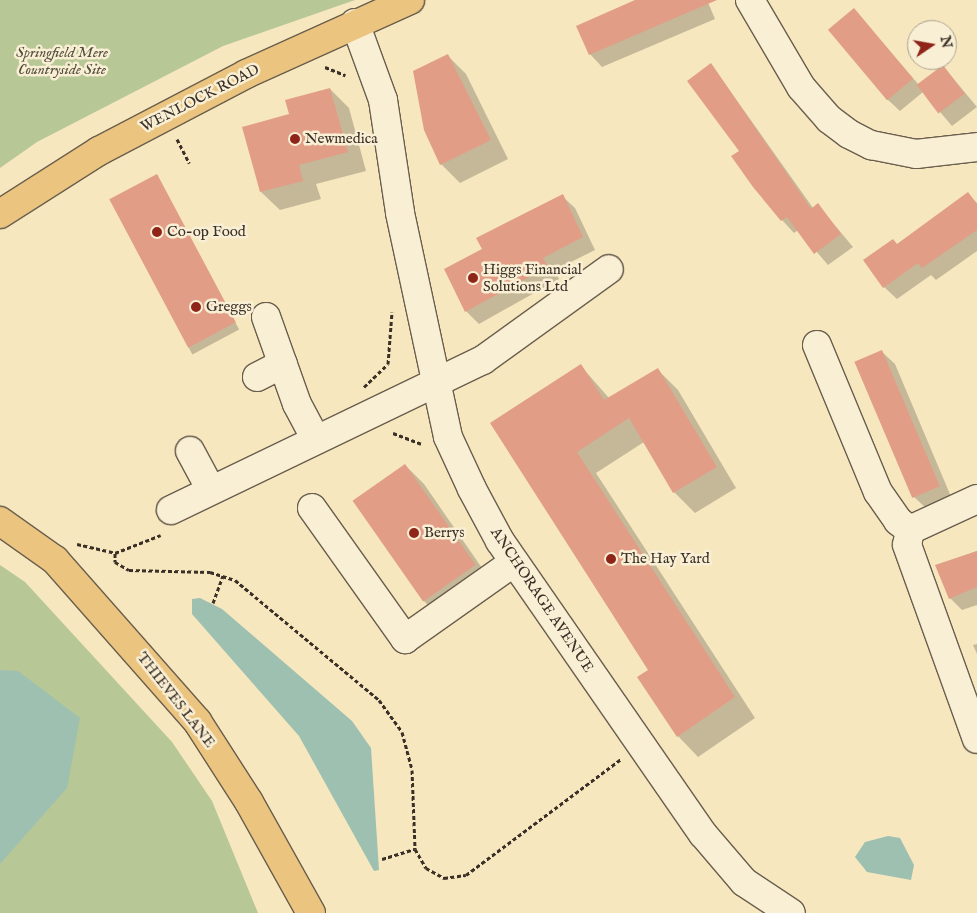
<!DOCTYPE html>
<html>
<head>
<meta charset="utf-8">
<style>
	body { margin:0 }
	#map { position:relative; width:977px; height:913px; overflow:hidden; background:#f6e7be; font-family:"IM FELL English",serif }
	div>[style] { position:absolute }
	.green>* { inset:0; background:#b7c795 }
	.water>* { inset:0; background:#9dc0b1 }
	.shadow>* { inset:0; background:#0003; transform-origin:0 0 }
	.building>* { inset:0; background:#e29d86; transform-origin:0 0 }
	.path>* { height:3px; margin-top:-1.5px; transform-origin:0; background:repeating-linear-gradient(90deg,#3b3027 0 4px,transparent 0 6.5px) }
	.roads { filter:drop-shadow(1px 0 #6a5e4d) drop-shadow(-1px 0 #6a5e4d) drop-shadow(0 1px #6a5e4d) drop-shadow(0 -1px #6a5e4d) }
	.minor>* { height:28px; margin:-14px; padding:0 14px; transform-origin:14px; border-radius:14px; background:#f9efd5 }
	.major>* { height:28px; margin:-14px; padding:0 14px; transform-origin:14px; border-radius:14px; background:#ebc47f }
	.dots>* { width:14px; height:14px; translate:-50% -50%; box-sizing:border-box; border:2px solid #f9efd5; border-radius:50% }
	span { translate:-50% -50%; white-space:nowrap; text-align:center; line-height:1.15; -webkit-text-stroke:5px #f9efd5; paint-order:stroke }
	.park-label { font-size:15px; color:#544e3d; font-style:italic }
	.street-label { font-size:15px; color:#3b3027 }
	.poi-label { font-size:15px; color:#3b3027 }
	.left { translate:0 -50%; text-align:left }
	.north { position:absolute; left:907px; top:20px; width:50px; height:50px; box-sizing:border-box; background:#f9efd5; border:1px solid #ada38f; border-radius:50%; rotate:78deg; font-size:14px; font-weight:700; line-height:20px; text-align:center; color:#3b3027 }
	.north::after { content:''; display:block; margin:auto; width:18px; height:22px; background:#8f2418; clip-path:polygon(50% 0,100% 100%,50% 72%,0 100%) }
</style>
</head>
<body>
<div id="map">
	<div class="green">
		<i style="clip-path:polygon(0 0,355px 0,223px 46px,37px 142px,0 168px)"></i>
		<i style="clip-path:polygon(0 565px,25px 582px,172px 742px,212px 801px,258px 913px,0 913px)"></i>
	</div>
	<div class="water">
		<i style="clip-path:polygon(200px 598px,222px 609px,352px 721px,371px 748px,379px 870px,374px 871px,299px 736px,192px 614px,192px 599px)"></i>
		<i style="clip-path:polygon(0 670px,18px 671px,80px 718px,67px 788px,0 864px)"></i>
		<i style="clip-path:polygon(888px 836px,900px 838px,914px 865px,911px 880px,867px 872px,855px 857px,865px 842px)"></i>
	</div>
	<div class="shadow">
		<i style="clip-path:polygon(638px 0,707px 0,715px 19px,602px 67px,590px 54px)"></i>
		<i style="clip-path:polygon(854px 10px,919px 85px,943px 66px,977px 107px,952px 126px,923px 92px,900px 111px,887px 99px)"></i>
		<i style="clip-path:polygon(447px 55px,466px 74px,508px 159px,460px 183px,441px 164px)"></i>
		<i style="clip-path:polygon(711px 64px,813px 208px,818px 205px,853px 247px,828px 265px,798px 230px,794px 233px,782px 220px,741px 151px)"></i>
		<i style="clip-path:polygon(330px 89px,349px 108px,366px 171px,316px 184px,321px 199px,280px 210px,261px 192px,290px 115px)"></i>
		<i style="left:157px;top:175px;width:175px;height:53px;rotate:62deg"></i>
		<i style="clip-path:polygon(968px 194px,977px 203px,977px 251px,936px 280px,931px 275px,897px 299px,884px 287px,898px 245px)"></i>
		<i style="clip-path:polygon(562px 196px,575px 208px,595px 250px,555px 270px,559px 279px,479px 324px,466px 311px,483px 250px)"></i>
		<i style="clip-path:polygon(882px 352px,895px 364px,952px 499px,927px 509px,914px 497px,855px 362px)"></i>
		<i style="clip-path:polygon(580px 365px,609px 398px,658px 370px,678px 390px,736px 488px,695px 513px,674px 492px,644px 442px,596px 473px,755px 718px,698px 757px,678px 736px,650px 670px,491px 423px)"></i>
		<i style="clip-path:polygon(405px 465px,424px 484px,493px 584px,442px 619px,424px 601px,354px 501px)"></i>
		<i style="clip-path:polygon(977px 551px,977px 605px,962px 610px,950px 598px,937px 565px)"></i>
		<i style="clip-path:polygon(977px 644px,977px 654px,973px 645px)"></i>
	</div>
	<div class="building">
		<i style="clip-path:polygon(635px 0,717px 0,589px 55px,576px 26px)"></i>
		<i style="left:854px;top:8px;width:92px;height:34px;rotate:50deg"></i>
		<i style="clip-path:polygon(448px 54px,491px 140px,440px 165px,424px 130px,413px 71px)"></i>
		<i style="clip-path:polygon(711px 63px,811px 209px,818px 203px,841px 234px,814px 254px,787px 217px,781px 221px,753px 187px,731px 156px,739px 151px,687px 81px)"></i>
		<i style="left:943px;top:65px;width:36px;height:33px;rotate:53deg"></i>
		<i style="clip-path:polygon(330px 88px,348px 152px,299px 165px,303px 181px,260px 192px,242px 127px,289px 114px,285px 100px)"></i>
		<i style="left:157px;top:174px;width:168px;height:54px;rotate:62deg"></i>
		<i style="clip-path:polygon(968px 192px,977px 204px,977px 230px,922px 268px,918px 263px,883px 288px,863px 260px,893px 239px,897px 244px)"></i>
		<i style="clip-path:polygon(563px 194px,583px 237px,543px 258px,548px 267px,465px 312px,444px 269px,482px 249px,476px 238px)"></i>
		<i style="left:882px;top:350px;width:148px;height:30px;rotate:67deg"></i>
		<i style="clip-path:polygon(581px 364px,604px 400px,658px 368px,717px 467px,673px 493px,629px 418px,577px 452px,735px 697px,677px 737px,637px 677px,648px 670px,490px 423px)"></i>
		<i style="left:405px;top:464px;width:123px;height:64px;rotate:55deg"></i>
		<i style="clip-path:polygon(977px 551px,977px 587px,949px 599px,935px 565px)"></i>
	</div>
	<div class="path">
		<i style="left:325px;top:67px;width:22px;rotate:22deg"></i>
		<i style="left:177px;top:139px;width:27px;rotate:63deg"></i>
		<i style="left:364px;top:387px;width:33px;rotate:-44deg"></i>
		<i style="left:388px;top:364px;width:52px;rotate:-85.6deg"></i>
		<i style="left:393px;top:433px;width:30px;rotate:21deg"></i>
		<i style="left:77px;top:544px;width:39px;rotate:13deg"></i>
		<i style="left:115px;top:553px;width:49px;rotate:-21.4deg"></i>
		<i style="left:115px;top:553px;width:9px;rotate:90deg"></i>
		<i style="left:115px;top:562px;width:16px;rotate:30deg"></i>
		<i style="left:129px;top:570px;width:81px;rotate:1.4deg"></i>
		<i style="left:210px;top:572px;width:26px;rotate:18deg"></i>
		<i style="left:235px;top:580px;width:187px;rotate:39.8deg"></i>
		<i style="left:379px;top:700px;width:39px;rotate:54deg"></i>
		<i style="left:402px;top:732px;width:39px;rotate:75deg"></i>
		<i style="left:412px;top:770px;width:79px;rotate:87.8deg"></i>
		<i style="left:415px;top:849px;width:22px;rotate:60deg"></i>
		<i style="left:426px;top:868px;width:21px;rotate:29deg"></i>
		<i style="left:444px;top:878px;width:22px;rotate:-8deg"></i>
		<i style="left:466px;top:875px;width:194px;rotate:-36.8deg"></i>
		<i style="left:213px;top:603px;width:29px;rotate:-70deg"></i>
		<i style="left:382px;top:859px;width:34px;rotate:-17deg"></i>
	</div>
	<div class="roads">
		<div class="minor">
			<i style="left:750px;top:0;width:101px;rotate:59.6deg"></i>
			<i style="left:801px;top:87px;width:43px;rotate:48.8deg"></i>
			<i style="left:829px;top:119px;width:25px;rotate:37deg"></i>
			<i style="left:849px;top:134px;width:25px;rotate:27deg"></i>
			<i style="left:871px;top:145px;width:46px;rotate:11.3deg"></i>
			<i style="left:916px;top:154px;width:61px;rotate:-6.5deg"></i>
			<i style="left:355px;top:23px;width:82px;rotate:70deg"></i>
			<i style="left:383px;top:100px;width:114px;rotate:81.4deg"></i>
			<i style="left:400px;top:213px;width:229px;rotate:77.9deg"></i>
			<i style="left:448px;top:437px;width:57px;rotate:65.2deg"></i>
			<i style="left:472px;top:489px;width:59px;rotate:61.7deg"></i>
			<i style="left:500px;top:541px;width:356px;rotate:55.3deg"></i>
			<i style="left:703px;top:834px;width:63px;rotate:49.5deg"></i>
			<i style="left:744px;top:882px;width:56px;rotate:33.4deg"></i>
			<i style="left:266px;top:317px;width:92px;rotate:70.4deg"></i>
			<i style="left:297px;top:404px;width:38px;rotate:62deg"></i>
			<i style="left:817px;top:345px;width:159px;rotate:67.5deg"></i>
			<i style="left:878px;top:492px;width:35px;rotate:55deg"></i>
			<i style="left:898px;top:521px;width:15px;rotate:37deg"></i>
			<i style="left:257px;top:377px;width:29px;rotate:-27deg"></i>
			<i style="left:190px;top:451px;width:44px;rotate:61.7deg"></i>
			<i style="left:977px;top:499px;width:74px;rotate:155.2deg"></i>
			<i style="left:910px;top:530px;width:15px;rotate:101deg"></i>
			<i style="left:907px;top:545px;width:206px;rotate:70.2deg"></i>
			<i style="left:312px;top:508px;width:161px;rotate:54.6deg"></i>
			<i style="left:405px;top:639px;width:133px;rotate:-35.2deg"></i>
			<i style="left:171px;top:510px;width:346px;rotate:-25.7deg"></i>
			<i style="left:483px;top:360px;width:155px;rotate:-35.8deg"></i>
		</div>
		<div class="major">
			<i style="left:0;top:214px;width:117px;rotate:-32.5deg"></i>
			<i style="left:99px;top:151px;width:166px;rotate:-27.6deg"></i>
			<i style="left:246px;top:74px;width:180px;rotate:-24.3deg"></i>
			<i style="left:0;top:521px;width:67px;rotate:35.3deg"></i>
			<i style="left:55px;top:560px;width:215px;rotate:48.6deg"></i>
			<i style="left:197px;top:721px;width:96px;rotate:57.3deg"></i>
			<i style="left:249px;top:802px;width:127px;rotate:60.8deg"></i>
		</div>
	</div>
	<div class="dots">
		<i style="left:295px;top:139px;background:#8f2418"></i>
		<i style="left:157px;top:232px;background:#8f2418"></i>
		<i style="left:473px;top:278px;background:#8f2418"></i>
		<i style="left:196px;top:307px;background:#8f2418"></i>
		<i style="left:414px;top:533px;background:#8f2418"></i>
		<i style="left:611px;top:559px;background:#8f2418"></i>
	</div>
	<div class="park-label">
		<span style="left:62px;top:61px">Springfield Mere<br>Countryside Site</span>
	</div>
	<div class="street-label">
		<span style="left:200px;top:98px;rotate:-27deg">WENLOCK ROAD</span>
		<span style="left:542px;top:600px;rotate:56deg">ANCHORAGE AVENUE</span>
		<span style="left:176px;top:700px;rotate:52deg">THIEVES LANE</span>
	</div>
	<div class="poi-label">
		<span class="left" style="left:305px;top:139px">Newmedica</span>
		<span class="left" style="left:167px;top:232px">Co-op Food</span>
		<span class="left" style="left:483px;top:278px">Higgs Financial<br>Solutions Ltd</span>
		<span class="left" style="left:206px;top:307px">Greggs</span>
		<span class="left" style="left:424px;top:533px">Berrys</span>
		<span class="left" style="left:621px;top:559px">The Hay Yard</span>
	</div>
	<div class="north">N</div>
</div>
</body>
</html>
